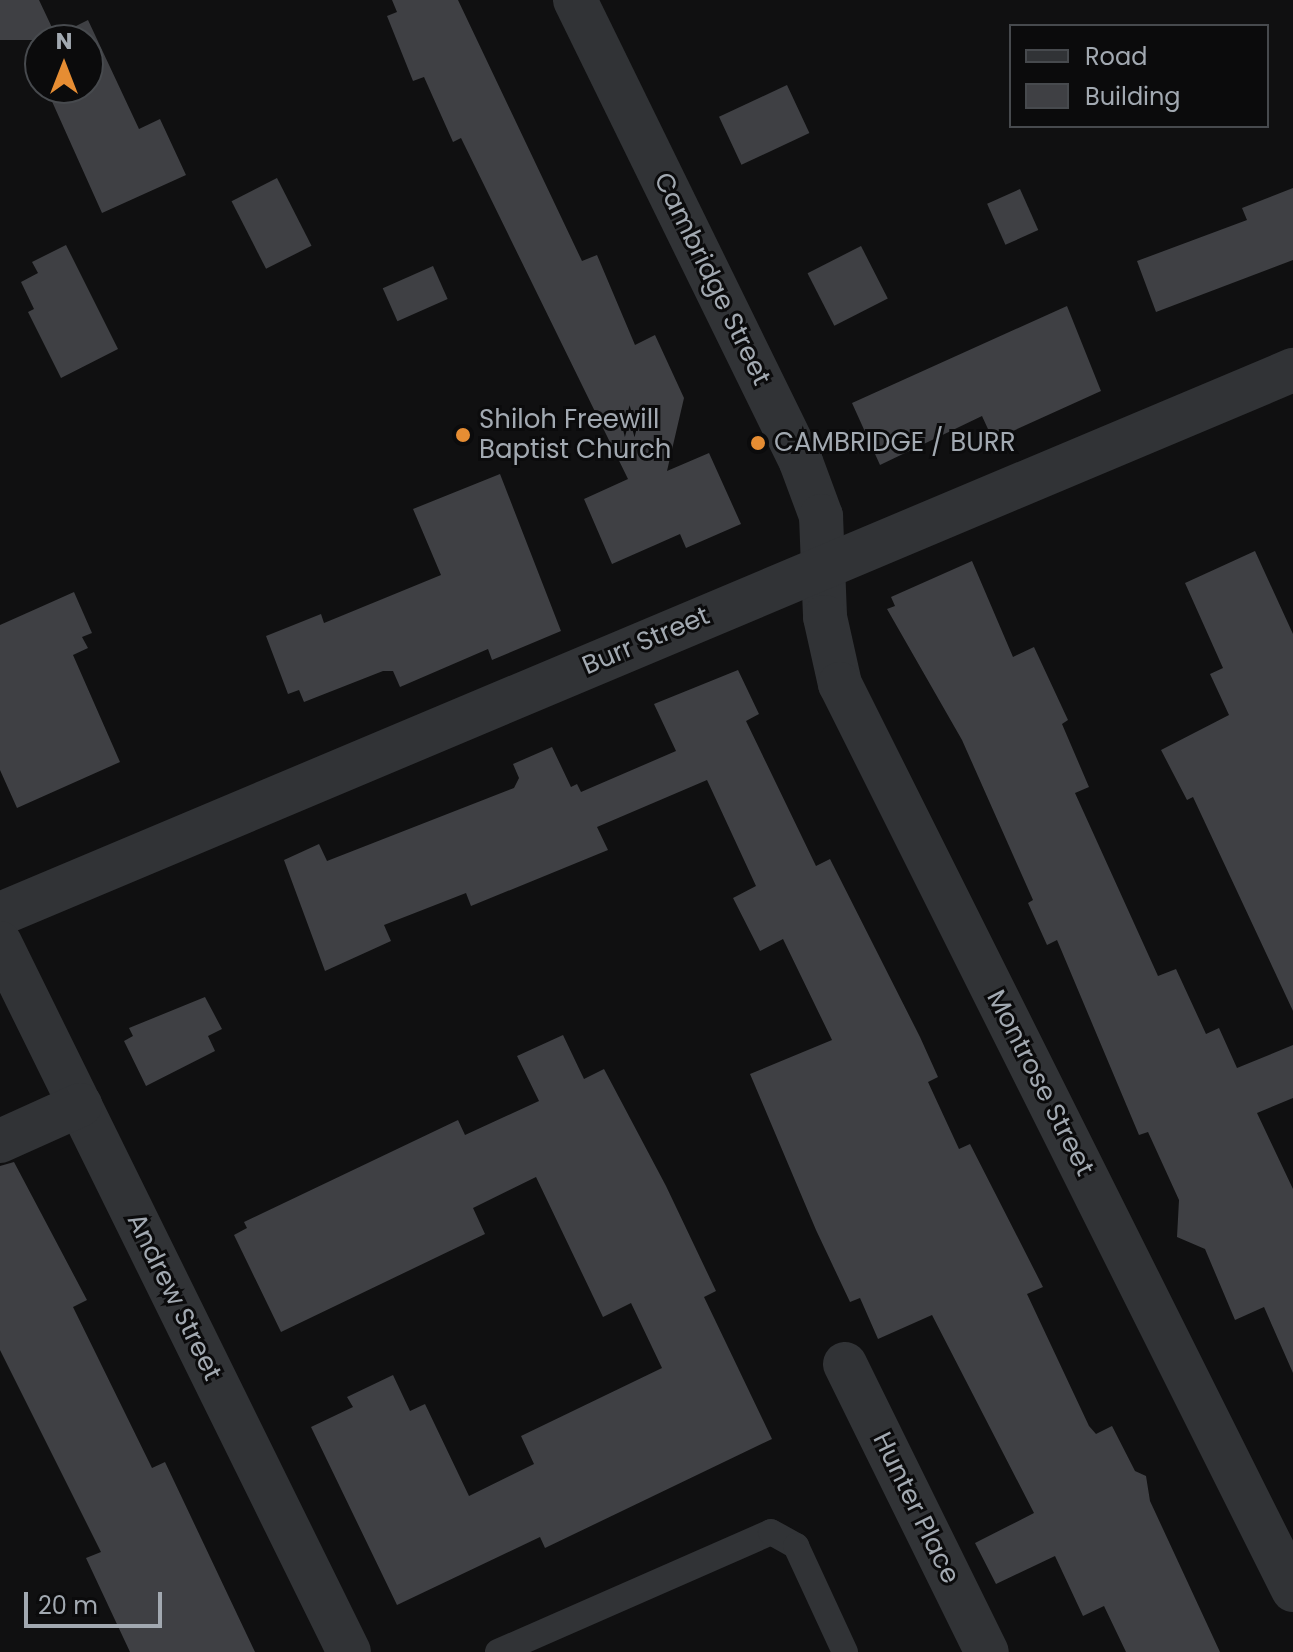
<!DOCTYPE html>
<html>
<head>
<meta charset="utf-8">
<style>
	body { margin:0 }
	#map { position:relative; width:1293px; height:1652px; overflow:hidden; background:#101011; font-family:Poppins,sans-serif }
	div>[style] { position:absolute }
	.building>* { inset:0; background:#3f4044; transform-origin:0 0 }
	.service>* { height:26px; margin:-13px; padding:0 13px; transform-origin:13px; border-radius:13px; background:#313336 }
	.minor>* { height:44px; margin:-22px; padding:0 22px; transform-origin:22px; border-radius:22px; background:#313336 }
	.dots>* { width:22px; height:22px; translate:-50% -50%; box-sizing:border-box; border:4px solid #0b0b0c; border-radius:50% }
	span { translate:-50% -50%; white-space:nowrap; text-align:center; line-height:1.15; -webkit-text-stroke:6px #0b0b0c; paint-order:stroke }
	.street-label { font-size:26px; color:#a2a9b1 }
	.poi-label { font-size:26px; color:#a2a9b1 }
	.left { translate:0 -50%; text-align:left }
	.legend { position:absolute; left:1009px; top:24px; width:260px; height:104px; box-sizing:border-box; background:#0b0b0c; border:2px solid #474a4e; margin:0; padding:10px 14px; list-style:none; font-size:24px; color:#a2a9b1 }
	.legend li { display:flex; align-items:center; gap:16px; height:40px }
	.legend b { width:40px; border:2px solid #474a4e }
	.north { position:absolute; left:24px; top:24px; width:80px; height:80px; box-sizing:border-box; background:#0b0b0c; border:2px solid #474a4e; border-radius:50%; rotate:0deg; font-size:22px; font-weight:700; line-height:32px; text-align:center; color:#a2a9b1 }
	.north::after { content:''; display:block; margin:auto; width:28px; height:36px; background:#e68d33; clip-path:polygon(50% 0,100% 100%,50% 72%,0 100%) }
	.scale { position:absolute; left:24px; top:1592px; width:138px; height:36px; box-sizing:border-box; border:4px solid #a2a9b1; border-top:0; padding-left:10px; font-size:24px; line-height:28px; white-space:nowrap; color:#a2a9b1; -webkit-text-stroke:6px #0b0b0c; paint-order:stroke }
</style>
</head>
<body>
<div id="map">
	<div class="building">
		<i style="clip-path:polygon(0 0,39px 0,56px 36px,88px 20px,139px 129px,160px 119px,186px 175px,102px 213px,46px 88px,88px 88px,88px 40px,0 40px)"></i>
		<i style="clip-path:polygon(392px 0,458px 0,582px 261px,597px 255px,635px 345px,655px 335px,684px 398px,667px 471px,709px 453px,741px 524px,686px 548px,680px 534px,612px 564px,584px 499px,628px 479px,461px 138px,453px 142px,424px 77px,413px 81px,387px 16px,397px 12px)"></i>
		<i style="clip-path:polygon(40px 43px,40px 76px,28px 49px)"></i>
		<i style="left:787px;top:85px;width:53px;height:75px;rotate:65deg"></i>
		<i style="left:277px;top:178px;width:76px;height:51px;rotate:63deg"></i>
		<i style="clip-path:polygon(1293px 188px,1293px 260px,1156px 312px,1137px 261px,1247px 220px,1242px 208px)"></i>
		<i style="left:1020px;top:189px;width:45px;height:36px;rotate:66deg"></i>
		<i style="clip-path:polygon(66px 245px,118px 349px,61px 378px,28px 312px,34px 309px,21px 282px,38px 273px,32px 262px)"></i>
		<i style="left:861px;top:246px;width:59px;height:60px;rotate:63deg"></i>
		<i style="left:433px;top:266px;width:36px;height:55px;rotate:66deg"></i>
		<i style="clip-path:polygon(1067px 306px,1101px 391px,993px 440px,982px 416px,880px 465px,852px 403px)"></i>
		<i style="clip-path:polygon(500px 474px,561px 631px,492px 660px,488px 649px,400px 687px,393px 671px,383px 671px,304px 702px,299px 690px,288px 694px,266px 636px,321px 614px,324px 623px,441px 575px,413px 509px)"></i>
		<i style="clip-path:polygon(1255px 551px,1293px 634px,1293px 1011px,1193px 797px,1187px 800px,1161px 750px,1229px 715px,1210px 674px,1223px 668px,1185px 583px)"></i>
		<i style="clip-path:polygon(972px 561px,1013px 657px,1034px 647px,1068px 720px,1062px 724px,1089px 787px,1075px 793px,1158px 976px,1176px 969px,1206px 1034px,1219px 1028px,1237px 1068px,1293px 1045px,1293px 1098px,1257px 1113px,1293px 1189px,1293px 1373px,1264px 1307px,1235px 1320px,1205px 1249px,1177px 1237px,1179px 1200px,1148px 1132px,1139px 1135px,1057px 940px,1047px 945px,1028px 903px,1033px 900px,962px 740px,887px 609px,895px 606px,891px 597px)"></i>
		<i style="clip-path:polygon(74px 592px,92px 633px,82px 637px,88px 648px,73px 655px,120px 762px,17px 808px,0 770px,0 625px)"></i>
		<i style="clip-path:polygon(738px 670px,759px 714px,746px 721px,816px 866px,830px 859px,920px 1037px,938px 1077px,928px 1082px,959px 1149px,970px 1144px,1043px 1287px,1027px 1294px,1089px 1426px,1096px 1434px,1112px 1426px,1135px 1471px,1146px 1476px,1150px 1501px,1220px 1652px,1126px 1652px,1104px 1606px,1083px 1616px,1055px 1556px,996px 1584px,975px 1543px,1034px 1513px,932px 1315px,878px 1339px,860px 1298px,850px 1302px,816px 1230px,750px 1074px,832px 1040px,783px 939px,760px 951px,733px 898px,756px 886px,707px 780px,597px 827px,608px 850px,471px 906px,466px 893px,384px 925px,391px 941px,325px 971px,284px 860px,319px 844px,327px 861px,514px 788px,519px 778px,513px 764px,552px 747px,571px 787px,577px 784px,581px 792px,676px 751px,654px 704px)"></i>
		<i style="clip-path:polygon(205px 997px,222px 1029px,208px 1036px,215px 1051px,146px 1086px,124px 1041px,133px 1036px,129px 1028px)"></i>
		<i style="clip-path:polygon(563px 1035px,584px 1079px,604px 1069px,666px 1186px,716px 1291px,704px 1297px,772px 1439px,545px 1548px,540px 1537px,397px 1605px,311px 1427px,353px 1407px,347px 1397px,393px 1375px,410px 1411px,425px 1404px,469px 1496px,534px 1464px,521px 1436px,662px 1368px,631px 1303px,603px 1317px,536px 1177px,473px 1208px,485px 1234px,281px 1332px,234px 1235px,247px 1228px,244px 1222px,458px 1120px,465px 1135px,539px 1101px,517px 1056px)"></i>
		<i style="clip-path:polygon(14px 1162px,87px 1300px,73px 1307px,152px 1468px,165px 1462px,255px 1652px,130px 1652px,86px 1558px,101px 1552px,0 1350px,0 1166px)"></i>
	</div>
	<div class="service">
		<i style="left:498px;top:1652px;width:298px;rotate:-23.7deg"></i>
		<i style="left:771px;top:1532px;width:29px;rotate:29deg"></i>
		<i style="left:796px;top:1546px;width:117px;rotate:65.2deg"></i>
	</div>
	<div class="minor">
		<i style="left:575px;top:0;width:514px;rotate:63.93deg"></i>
		<i style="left:801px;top:462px;width:58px;rotate:69.7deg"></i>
		<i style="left:821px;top:516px;width:101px;rotate:87.7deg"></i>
		<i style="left:825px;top:617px;width:69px;rotate:77.4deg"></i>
		<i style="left:840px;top:684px;width:1013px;rotate:63.43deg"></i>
		<i style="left:0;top:914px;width:1403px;rotate:-22.82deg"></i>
		<i style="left:0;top:943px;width:790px;rotate:63.79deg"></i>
		<i style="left:0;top:1141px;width:88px;rotate:-24.2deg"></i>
		<i style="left:845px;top:1364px;width:321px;rotate:63.8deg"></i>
	</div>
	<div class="dots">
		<i style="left:463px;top:435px;background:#e68d33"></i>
		<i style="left:758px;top:443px;background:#e68d33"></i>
	</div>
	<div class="street-label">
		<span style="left:712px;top:279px;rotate:64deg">Cambridge Street</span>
		<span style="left:646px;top:641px;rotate:-23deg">Burr Street</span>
		<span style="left:1040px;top:1083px;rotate:63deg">Montrose Street</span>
		<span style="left:174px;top:1297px;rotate:64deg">Andrew Street</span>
		<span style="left:916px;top:1508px;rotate:64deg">Hunter Place</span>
	</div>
	<div class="poi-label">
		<span class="left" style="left:479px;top:435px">Shiloh Freewill<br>Baptist Church</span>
		<span class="left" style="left:774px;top:443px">CAMBRIDGE / BURR</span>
	</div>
	<ul class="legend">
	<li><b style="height:10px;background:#313336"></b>Road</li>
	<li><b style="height:22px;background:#3f4044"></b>Building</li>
	</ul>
	<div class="north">N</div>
	<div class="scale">20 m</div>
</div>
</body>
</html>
